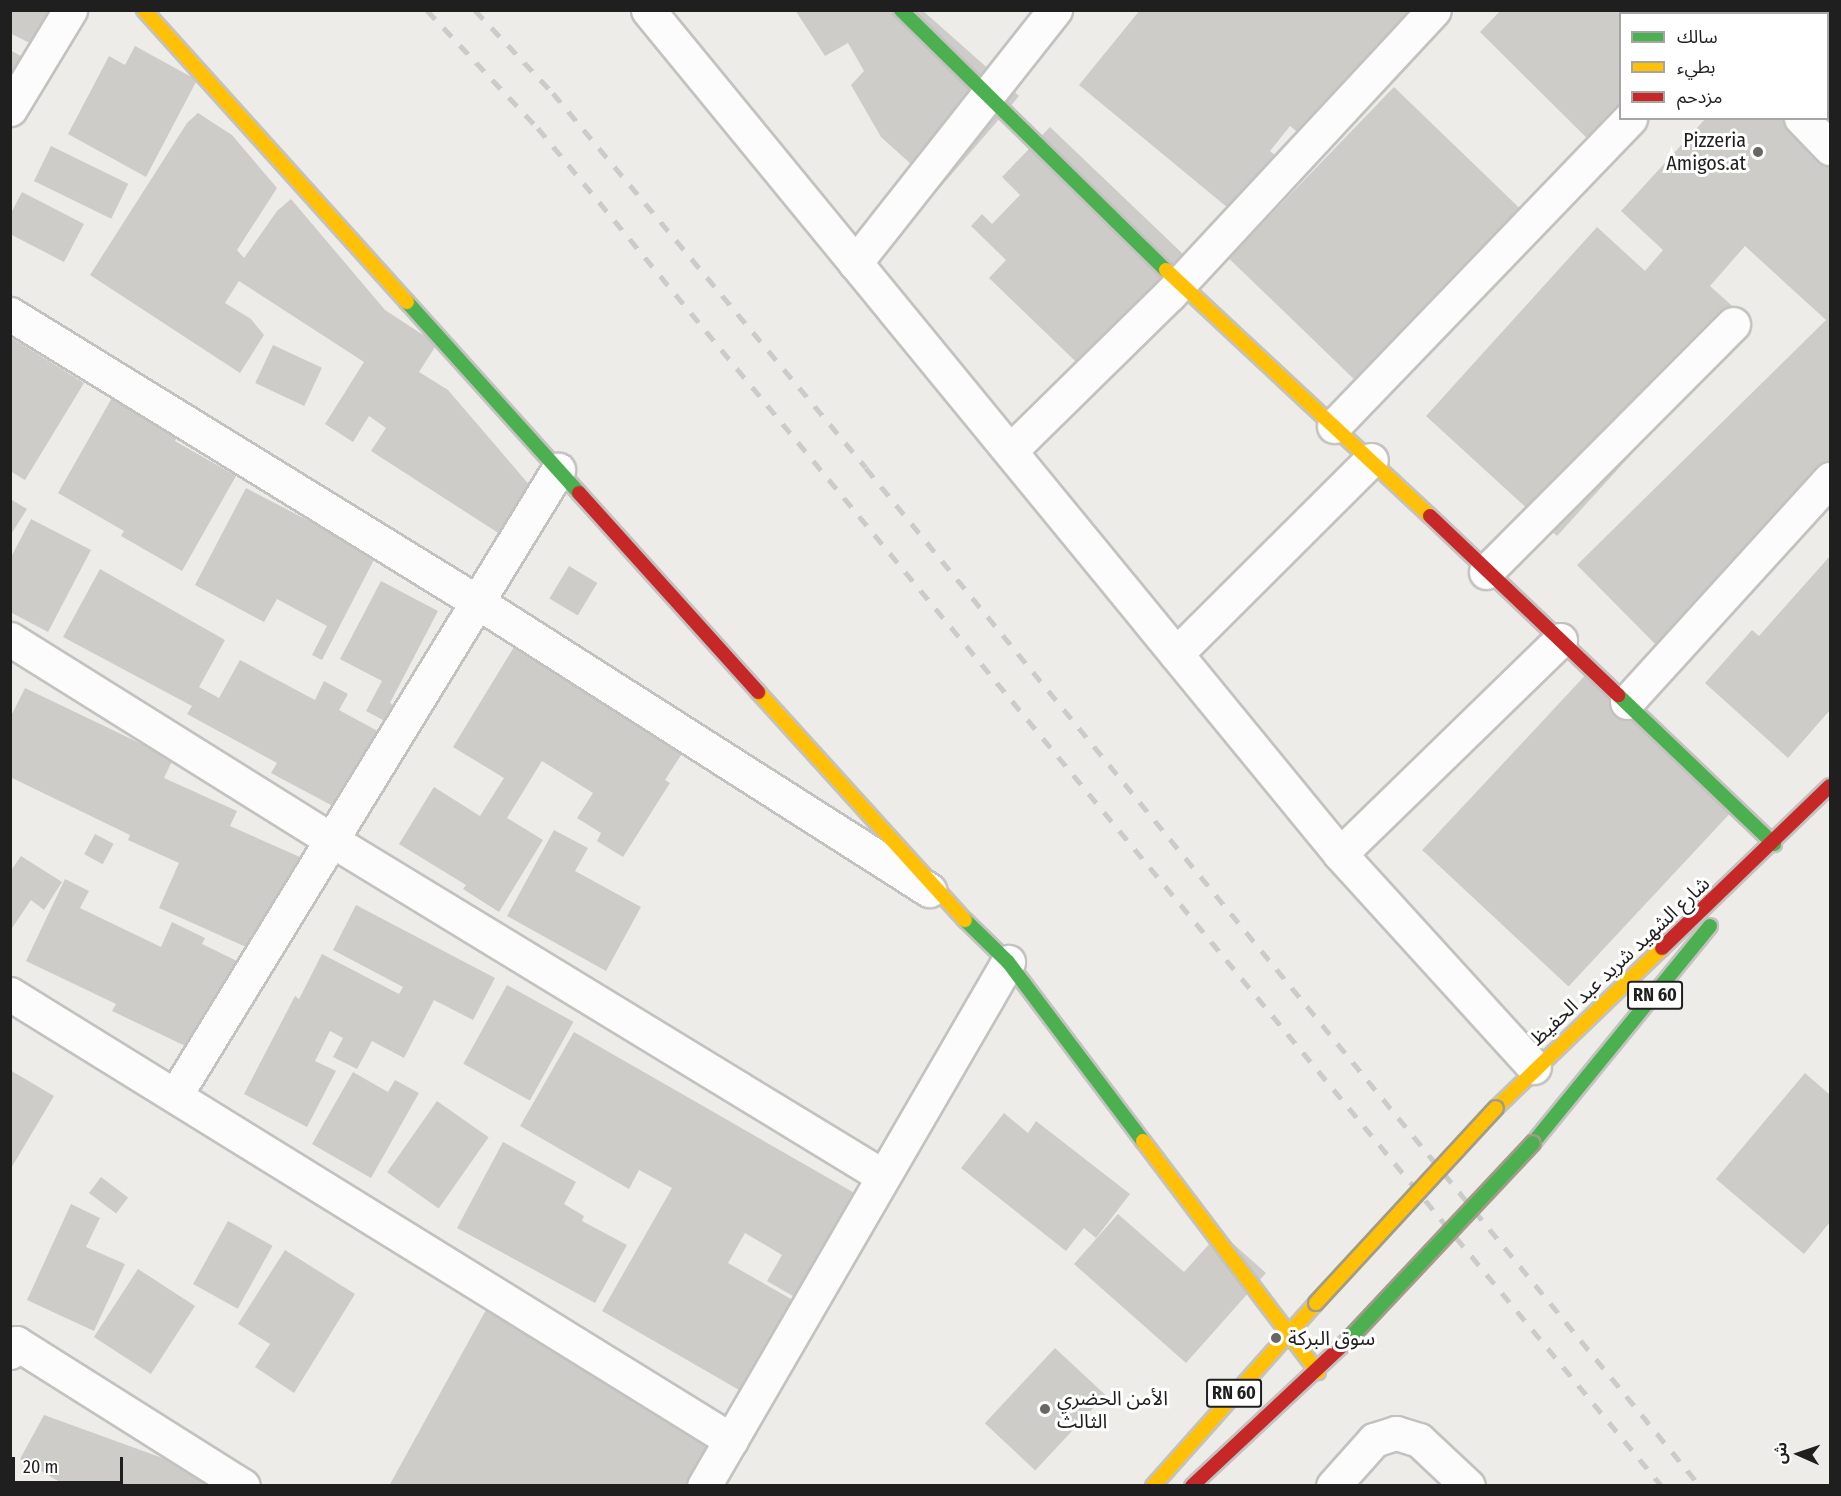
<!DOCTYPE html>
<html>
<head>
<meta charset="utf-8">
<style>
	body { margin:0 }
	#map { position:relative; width:1841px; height:1496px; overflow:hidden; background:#edece8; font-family:"Fira Sans Condensed","Noto Sans Arabic",sans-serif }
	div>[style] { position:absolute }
	.building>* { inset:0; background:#ceccc9; transform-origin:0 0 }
	.roads { filter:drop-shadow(2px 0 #c3c2c0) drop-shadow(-2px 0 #c3c2c0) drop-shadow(0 2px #c3c2c0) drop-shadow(0 -2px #c3c2c0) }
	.street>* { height:33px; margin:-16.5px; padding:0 16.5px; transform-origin:16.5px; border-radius:16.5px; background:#fcfcfc }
	.fast>* { height:14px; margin:-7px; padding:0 7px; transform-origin:7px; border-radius:7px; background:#4caf50 }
	.slow>* { height:14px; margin:-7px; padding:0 7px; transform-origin:7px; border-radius:7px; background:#ffc107 }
	.jam>* { height:14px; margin:-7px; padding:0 7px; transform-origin:7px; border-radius:7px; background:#c62828 }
	.rail>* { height:4.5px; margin-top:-2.25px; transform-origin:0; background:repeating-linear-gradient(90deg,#cbcbca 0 12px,transparent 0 24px) }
	.bridges { filter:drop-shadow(2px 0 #a19c87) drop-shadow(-2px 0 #a19c87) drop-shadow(0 2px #a19c87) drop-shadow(0 -2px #a19c87) }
	.fast-bridge>* { height:14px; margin:-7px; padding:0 7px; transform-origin:7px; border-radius:7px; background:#4caf50 }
	.slow-bridge>* { height:14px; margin:-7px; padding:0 7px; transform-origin:7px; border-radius:7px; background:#ffc107 }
	.dots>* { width:16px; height:16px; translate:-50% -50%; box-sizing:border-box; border:3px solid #fff; border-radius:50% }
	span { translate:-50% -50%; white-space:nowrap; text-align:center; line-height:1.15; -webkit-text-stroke:6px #fff; paint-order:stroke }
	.shield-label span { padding:2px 4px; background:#fff; border:2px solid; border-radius:4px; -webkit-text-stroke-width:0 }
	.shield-label { font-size:18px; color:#1f1f1f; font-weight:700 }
	.poi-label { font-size:20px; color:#1f1f1f }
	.right { translate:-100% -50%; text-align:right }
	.left { translate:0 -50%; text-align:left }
	.street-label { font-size:20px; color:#1f1f1f }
	.frame { position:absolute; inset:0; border:12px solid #1f1f1f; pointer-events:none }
	.legend { position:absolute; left:1619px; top:12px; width:210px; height:108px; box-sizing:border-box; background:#fff; border:2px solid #a5a5a5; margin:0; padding:8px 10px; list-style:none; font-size:18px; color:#1f1f1f }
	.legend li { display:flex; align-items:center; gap:12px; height:30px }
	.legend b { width:30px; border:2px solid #a5a5a5 }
	.north { position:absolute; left:1769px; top:1424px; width:60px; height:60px; -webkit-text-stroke:4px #fff; paint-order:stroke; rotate:273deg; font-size:16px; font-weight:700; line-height:24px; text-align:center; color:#1f1f1f }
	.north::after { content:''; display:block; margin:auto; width:21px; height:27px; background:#1f1f1f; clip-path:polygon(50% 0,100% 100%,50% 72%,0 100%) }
	.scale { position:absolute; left:12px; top:1457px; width:111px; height:27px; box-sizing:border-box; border:3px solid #1f1f1f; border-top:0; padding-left:8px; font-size:18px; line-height:21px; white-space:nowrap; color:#1f1f1f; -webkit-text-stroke:4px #fff; paint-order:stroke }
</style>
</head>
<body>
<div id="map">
	<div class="building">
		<i style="clip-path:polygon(10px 10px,79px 10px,55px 56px,10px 33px)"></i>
		<i style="clip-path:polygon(795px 10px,922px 10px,1019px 96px,931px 198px,912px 165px,881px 137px,851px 85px,864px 71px,848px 43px,825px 56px)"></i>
		<i style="clip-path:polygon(1140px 10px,1433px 10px,1319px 150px,1290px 126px,1270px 151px,1290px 167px,1245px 222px,1079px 85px)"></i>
		<i style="clip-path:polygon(1501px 10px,1709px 10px,1712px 14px,1620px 14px,1620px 118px,1649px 118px,1608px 159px,1480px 32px)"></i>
		<i style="clip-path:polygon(1787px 10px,1830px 10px,1830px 116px,1828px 14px,1785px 14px)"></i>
		<i style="clip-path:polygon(135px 46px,197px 80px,146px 177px,68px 134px,109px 56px,125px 65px)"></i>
		<i style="clip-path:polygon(10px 50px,42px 68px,10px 93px)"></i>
		<i style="left:1394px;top:87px;width:183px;height:238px;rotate:44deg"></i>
		<i style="clip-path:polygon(198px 113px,232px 135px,277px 188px,237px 250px,244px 258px,277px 211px,291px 199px,385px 310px,437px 344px,419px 372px,448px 390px,544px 502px,517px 545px,371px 451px,386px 428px,369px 416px,353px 442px,325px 424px,364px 362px,239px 281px,225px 303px,251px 319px,264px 335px,240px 373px,90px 275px,187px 123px)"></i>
		<i style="clip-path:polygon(1706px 118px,1801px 118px,1830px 146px,1830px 487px,1663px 652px,1577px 565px,1826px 320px,1745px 246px,1710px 286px,1751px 323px,1557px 536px,1426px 416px,1597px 227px,1645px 271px,1663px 250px,1621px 211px)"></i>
		<i style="clip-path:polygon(1050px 127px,1205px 275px,1100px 385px,989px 278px,1006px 260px,971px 226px,982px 214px,992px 224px,1020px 195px,1002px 177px)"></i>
		<i style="left:51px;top:146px;width:86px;height:39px;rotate:26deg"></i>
		<i style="clip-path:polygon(22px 192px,84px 224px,64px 262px,10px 234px,10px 215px)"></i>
		<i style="clip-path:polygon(10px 337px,84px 383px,25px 480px,10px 471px)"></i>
		<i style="left:273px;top:345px;width:54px;height:42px;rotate:25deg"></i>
		<i style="clip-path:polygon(113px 396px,179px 433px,175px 441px,236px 476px,182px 571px,121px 536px,124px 531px,58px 493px)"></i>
		<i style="clip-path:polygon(246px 488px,376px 556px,322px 660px,312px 655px,327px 626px,277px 599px,264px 622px,195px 585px)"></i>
		<i style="clip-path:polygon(10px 499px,27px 509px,10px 536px)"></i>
		<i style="clip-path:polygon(31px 519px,91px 550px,48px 632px,10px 612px,10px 559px)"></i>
		<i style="clip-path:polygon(1830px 556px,1830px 710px,1788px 758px,1705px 683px,1752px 630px,1759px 636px)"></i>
		<i style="left:569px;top:566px;width:33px;height:38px;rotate:31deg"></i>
		<i style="clip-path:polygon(100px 569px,225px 640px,199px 687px,219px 698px,240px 660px,315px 700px,324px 681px,348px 694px,339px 710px,385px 735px,344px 812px,271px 773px,277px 763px,187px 714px,192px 706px,63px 637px)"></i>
		<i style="clip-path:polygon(381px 581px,438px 611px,390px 703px,404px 710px,396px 727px,366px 711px,382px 681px,340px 659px)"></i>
		<i style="clip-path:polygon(514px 647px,683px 752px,665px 780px,670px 783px,623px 857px,597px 841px,601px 833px,577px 818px,593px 793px,542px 761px,507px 818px,543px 840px,499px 912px,463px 889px,466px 885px,399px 844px,434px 787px,480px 816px,504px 778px,453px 747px)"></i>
		<i style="left:1592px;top:668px;width:200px;height:249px;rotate:43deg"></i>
		<i style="clip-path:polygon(25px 688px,173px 759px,164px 778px,237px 811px,230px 826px,309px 861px,257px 952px,159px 908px,179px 863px,128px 840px,130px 835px,10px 777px,10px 718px)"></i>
		<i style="clip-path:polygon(554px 830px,588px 848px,575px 871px,641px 907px,606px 971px,507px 916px)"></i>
		<i style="left:95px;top:834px;width:21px;height:23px;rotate:28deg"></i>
		<i style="clip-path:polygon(21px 856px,62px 882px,44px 910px,31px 900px,10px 931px,10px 872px)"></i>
		<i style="clip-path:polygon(65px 879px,89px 891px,80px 908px,161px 947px,172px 922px,205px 938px,202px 944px,239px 962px,196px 1051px,112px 1011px,116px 1004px,26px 961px)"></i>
		<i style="clip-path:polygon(356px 905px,495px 978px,473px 1020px,434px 1000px,404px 1058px,372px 1041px,357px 1069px,333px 1057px,343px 1038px,330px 1031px,315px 1061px,336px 1071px,307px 1127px,244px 1094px,295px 996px,299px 999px,322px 954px,399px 994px,403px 987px,333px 950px)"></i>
		<i style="left:507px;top:985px;width:76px;height:90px;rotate:29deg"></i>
		<i style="clip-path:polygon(574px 1032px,865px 1199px,805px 1303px,767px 1281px,782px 1255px,745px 1233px,728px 1263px,798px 1303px,746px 1394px,602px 1311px,672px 1188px,639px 1170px,629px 1189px,520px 1126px)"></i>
		<i style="clip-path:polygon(10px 1070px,54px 1096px,10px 1170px)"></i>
		<i style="clip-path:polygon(353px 1072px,388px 1092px,395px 1080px,419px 1093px,371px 1178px,312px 1144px)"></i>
		<i style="clip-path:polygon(1805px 1073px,1830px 1095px,1830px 1222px,1804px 1254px,1716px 1179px)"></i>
		<i style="left:437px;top:1101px;width:63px;height:87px;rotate:35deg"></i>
		<i style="clip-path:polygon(1004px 1113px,1028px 1133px,1036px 1121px,1130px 1194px,1096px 1238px,1084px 1228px,1066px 1251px,961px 1168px)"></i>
		<i style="clip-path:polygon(503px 1142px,576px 1182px,564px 1204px,584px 1216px,582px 1221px,627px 1245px,595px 1303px,457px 1228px)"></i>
		<i style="left:101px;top:1177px;width:34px;height:20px;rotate:37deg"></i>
		<i style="clip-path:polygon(71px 1204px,100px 1218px,86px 1247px,125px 1264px,94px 1331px,27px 1300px)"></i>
		<i style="clip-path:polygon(1118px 1214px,1184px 1272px,1220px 1232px,1266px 1273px,1186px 1363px,1074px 1264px)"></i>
		<i style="left:228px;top:1221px;width:51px;height:72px;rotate:29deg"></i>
		<i style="clip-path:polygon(285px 1250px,355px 1294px,294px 1393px,255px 1367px,270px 1344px,238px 1324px)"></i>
		<i style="left:138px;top:1269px;width:68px;height:81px;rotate:33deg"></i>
		<i style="clip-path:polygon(487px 1308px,716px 1437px,689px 1486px,389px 1486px)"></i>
		<i style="left:1055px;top:1348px;width:69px;height:103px;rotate:43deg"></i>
		<i style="clip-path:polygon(44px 1415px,168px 1460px,219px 1486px,67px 1486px,20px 1459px)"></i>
	</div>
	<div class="roads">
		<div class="street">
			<i style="left:648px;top:10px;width:1091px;rotate:50.65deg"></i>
			<i style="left:1340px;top:854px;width:288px;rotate:47.7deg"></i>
			<i style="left:1689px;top:10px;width:5px;rotate:53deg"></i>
			<i style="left:1730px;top:14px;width:5px;rotate:-53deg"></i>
			<i style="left:10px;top:109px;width:116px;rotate:-58.8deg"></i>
			<i style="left:1801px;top:118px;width:42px;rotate:46deg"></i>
			<i style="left:855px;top:263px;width:323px;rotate:-51.7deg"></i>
			<i style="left:10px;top:314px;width:551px;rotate:31.64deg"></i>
			<i style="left:479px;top:603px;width:534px;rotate:32.53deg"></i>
			<i style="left:1334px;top:426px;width:427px;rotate:-46.1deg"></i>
			<i style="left:1010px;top:451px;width:223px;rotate:-44.5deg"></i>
			<i style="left:1169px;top:295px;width:389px;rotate:-47.1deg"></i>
			<i style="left:1486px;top:572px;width:350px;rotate:-45.1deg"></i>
			<i style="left:10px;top:639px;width:381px;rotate:32deg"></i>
			<i style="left:333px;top:841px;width:642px;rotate:31.36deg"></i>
			<i style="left:1176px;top:654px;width:275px;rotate:-44.9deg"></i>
			<i style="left:1627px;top:702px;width:302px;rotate:-47.7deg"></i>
			<i style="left:1340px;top:854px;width:307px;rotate:-44.2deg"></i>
			<i style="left:10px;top:994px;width:848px;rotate:31.74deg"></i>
			<i style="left:176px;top:1094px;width:732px;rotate:-58.53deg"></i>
			<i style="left:10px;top:1352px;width:11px;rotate:-56deg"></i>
			<i style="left:16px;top:1343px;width:268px;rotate:32.2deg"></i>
			<i style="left:704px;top:1486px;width:606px;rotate:-59.88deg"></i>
			<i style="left:1333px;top:1486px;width:62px;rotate:-48.3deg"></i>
			<i style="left:1374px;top:1440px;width:23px;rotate:-18deg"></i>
			<i style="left:1396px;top:1433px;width:24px;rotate:17deg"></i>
			<i style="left:1419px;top:1440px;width:67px;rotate:43.2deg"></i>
		</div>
		<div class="fast">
			<i style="left:901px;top:10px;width:371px;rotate:44.5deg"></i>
			<i style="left:407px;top:302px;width:257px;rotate:48deg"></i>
			<i style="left:1618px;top:695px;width:216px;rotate:43.7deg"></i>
			<i style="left:965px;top:920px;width:60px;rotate:44.3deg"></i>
			<i style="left:1008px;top:962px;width:224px;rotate:53deg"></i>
			<i style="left:1533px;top:1143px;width:280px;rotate:-50.8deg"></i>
		</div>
		<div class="slow">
			<i style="left:144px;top:10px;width:393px;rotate:48deg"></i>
			<i style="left:1166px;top:270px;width:361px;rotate:43deg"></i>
			<i style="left:758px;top:692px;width:308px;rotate:47.8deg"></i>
			<i style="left:1496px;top:1108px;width:231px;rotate:-43.9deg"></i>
			<i style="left:1143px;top:1141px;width:290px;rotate:52.9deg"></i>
			<i style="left:1153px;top:1486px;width:245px;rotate:-48.3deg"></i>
		</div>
		<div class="jam">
			<i style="left:579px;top:493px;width:268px;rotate:48deg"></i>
			<i style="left:1430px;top:516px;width:260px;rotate:43.6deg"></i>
			<i style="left:1662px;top:948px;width:233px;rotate:-44deg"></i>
			<i style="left:1192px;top:1486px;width:216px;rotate:-43.1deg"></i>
		</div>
	</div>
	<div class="rail">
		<i style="left:427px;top:10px;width:162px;rotate:46.8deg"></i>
		<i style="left:538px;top:128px;width:1763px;rotate:50.39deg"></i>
		<i style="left:475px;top:10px;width:114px;rotate:46.8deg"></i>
		<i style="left:553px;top:93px;width:488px;rotate:50.1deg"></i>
		<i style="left:866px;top:468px;width:1316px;rotate:50.67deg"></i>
	</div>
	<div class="bridges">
		<div class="fast-bridge">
			<i style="left:1350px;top:1338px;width:267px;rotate:-46.8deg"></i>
		</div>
		<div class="slow-bridge">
			<i style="left:1316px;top:1303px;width:265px;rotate:-47.3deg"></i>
		</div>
	</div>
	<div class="dots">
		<i style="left:1758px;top:152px;background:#676765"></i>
		<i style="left:1276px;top:1338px;background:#676765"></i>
		<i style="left:1045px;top:1409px;background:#676765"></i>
	</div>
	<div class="shield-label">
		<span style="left:1655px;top:995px">RN 60</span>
		<span style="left:1234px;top:1393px">RN 60</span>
	</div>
	<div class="poi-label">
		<span class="right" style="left:1746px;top:152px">Pizzeria<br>Amigos.at</span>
		<span class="left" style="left:1288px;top:1338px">سوق البركة</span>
		<span class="left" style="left:1057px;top:1410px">الأمن الحضري<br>الثالث</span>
	</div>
	<div class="street-label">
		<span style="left:1620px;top:961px;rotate:-43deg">شارع الشهيد شريد عبد الحفيظ</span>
	</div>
	<div class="frame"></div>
	<ul class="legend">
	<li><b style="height:8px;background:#4caf50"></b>سالك</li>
	<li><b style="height:8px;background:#ffc107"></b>بطيء</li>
	<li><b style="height:8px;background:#c62828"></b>مزدحم</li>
	</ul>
	<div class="north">ش</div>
	<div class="scale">20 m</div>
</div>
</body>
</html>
